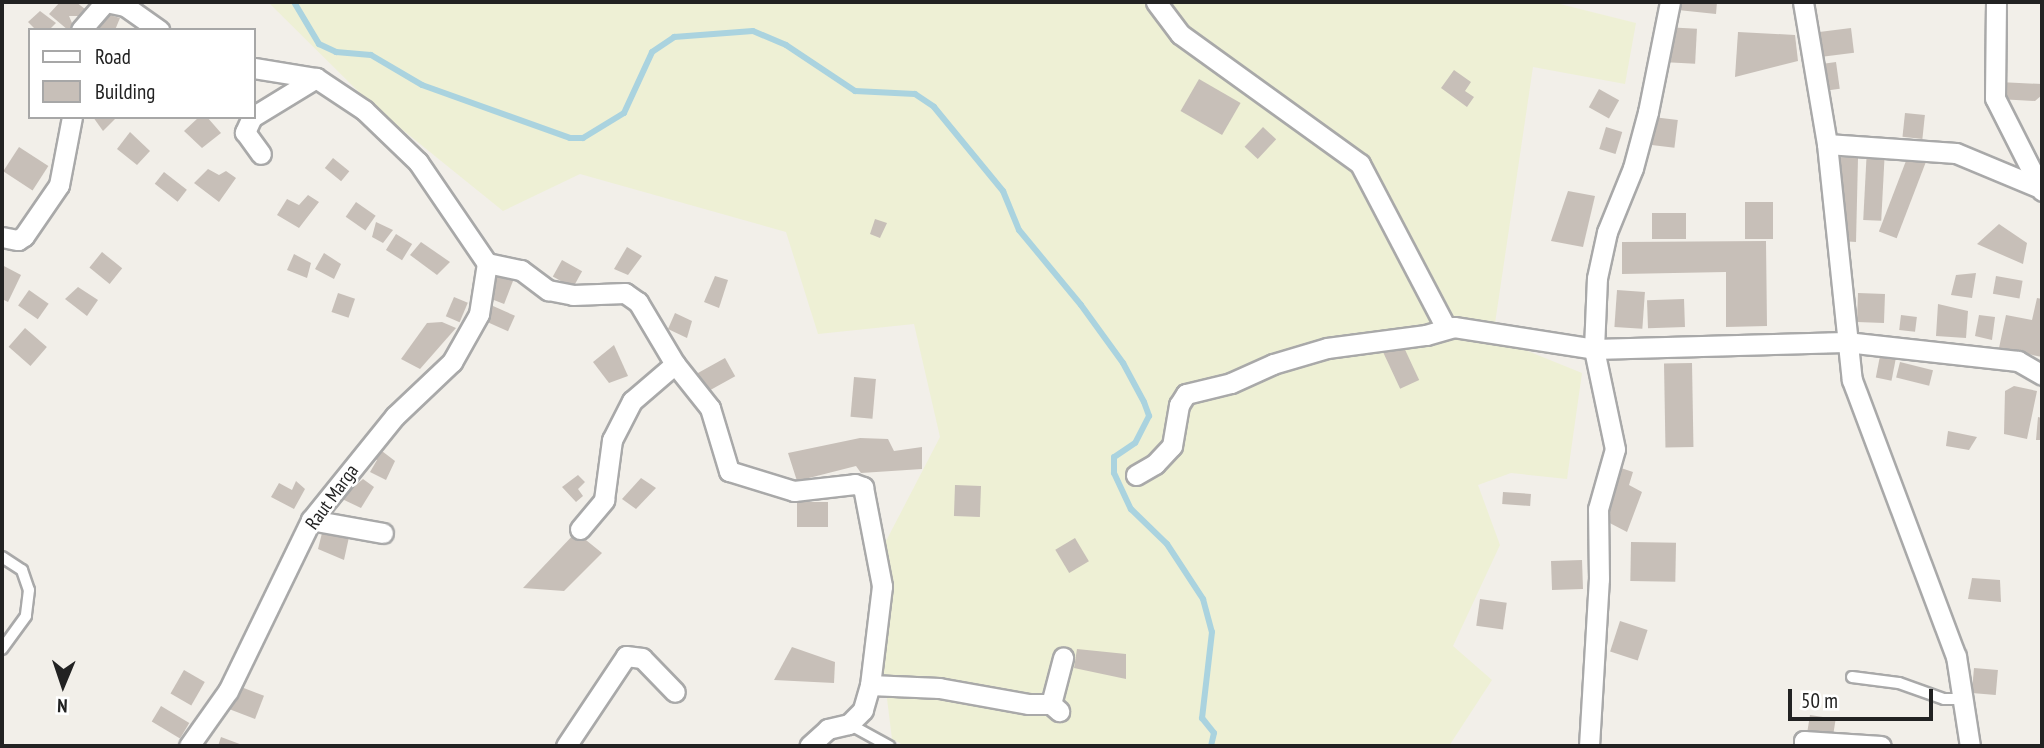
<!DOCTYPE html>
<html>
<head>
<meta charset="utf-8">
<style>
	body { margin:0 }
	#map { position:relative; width:2044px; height:748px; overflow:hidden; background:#f2efe9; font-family:"PT Sans Narrow",sans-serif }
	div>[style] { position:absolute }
	.farmland>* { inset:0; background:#eef0d5 }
	.stream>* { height:6px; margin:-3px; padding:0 3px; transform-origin:3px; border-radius:3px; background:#aad3df }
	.building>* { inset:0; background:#c7bfb8; transform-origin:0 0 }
	.roads { filter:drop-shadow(2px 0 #a9a9a9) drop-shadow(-2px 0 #a9a9a9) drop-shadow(0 2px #a9a9a9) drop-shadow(0 -2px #a9a9a9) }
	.service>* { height:10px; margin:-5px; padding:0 5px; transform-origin:5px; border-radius:5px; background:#fff }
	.minor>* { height:19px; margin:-9.5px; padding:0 9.5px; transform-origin:9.5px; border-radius:9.5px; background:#fff }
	span { translate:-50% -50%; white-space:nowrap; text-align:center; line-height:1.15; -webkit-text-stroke:5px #fff; paint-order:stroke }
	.street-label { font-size:19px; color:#222 }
	.frame { position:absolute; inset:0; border:4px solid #222; pointer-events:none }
	.legend { position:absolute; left:28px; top:28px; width:228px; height:91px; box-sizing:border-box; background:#fff; border:2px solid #a7a7a7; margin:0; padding:9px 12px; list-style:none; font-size:21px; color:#222 }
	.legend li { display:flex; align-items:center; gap:14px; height:35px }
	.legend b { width:35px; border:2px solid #a7a7a7 }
	.north { position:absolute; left:28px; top:650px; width:70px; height:70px; -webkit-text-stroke:5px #fff; paint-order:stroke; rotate:182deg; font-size:19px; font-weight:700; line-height:28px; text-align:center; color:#222 }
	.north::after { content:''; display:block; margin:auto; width:24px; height:32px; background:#222; clip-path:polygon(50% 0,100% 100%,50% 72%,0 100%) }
	.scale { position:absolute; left:1788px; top:689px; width:145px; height:32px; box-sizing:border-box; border:4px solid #222; border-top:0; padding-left:9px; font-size:21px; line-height:24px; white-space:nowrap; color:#222; -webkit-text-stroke:5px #fff; paint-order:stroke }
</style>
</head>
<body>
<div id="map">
	<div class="farmland">
		<i style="clip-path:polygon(268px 2px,1552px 2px,1636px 23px,1625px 84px,1533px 67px,1493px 337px,1582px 373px,1567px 479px,1511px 473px,1478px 485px,1500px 545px,1453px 646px,1492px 680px,1449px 746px,905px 746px,892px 739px,871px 570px,940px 437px,914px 324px,818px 334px,786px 232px,580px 174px,503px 211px,373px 106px)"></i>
	</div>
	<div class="stream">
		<i style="left:294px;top:2px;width:49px;rotate:59.2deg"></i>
		<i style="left:319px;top:44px;width:19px;rotate:25deg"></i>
		<i style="left:336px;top:52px;width:35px;rotate:5deg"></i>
		<i style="left:371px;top:55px;width:59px;rotate:30.5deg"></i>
		<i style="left:422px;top:85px;width:157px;rotate:19.7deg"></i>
		<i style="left:570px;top:138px;width:13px"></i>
		<i style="left:583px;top:138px;width:48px;rotate:-31.4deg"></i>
		<i style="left:624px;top:113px;width:67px;rotate:-65.3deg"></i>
		<i style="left:652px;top:52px;width:27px;rotate:-34deg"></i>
		<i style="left:674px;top:37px;width:79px;rotate:-4.3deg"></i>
		<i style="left:753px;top:31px;width:36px;rotate:23deg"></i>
		<i style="left:786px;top:45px;width:83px;rotate:33.7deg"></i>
		<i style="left:855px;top:91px;width:60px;rotate:2.9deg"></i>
		<i style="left:915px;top:94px;width:23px;rotate:34deg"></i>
		<i style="left:934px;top:107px;width:109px;rotate:50.6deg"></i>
		<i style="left:1003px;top:191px;width:42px;rotate:67.7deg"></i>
		<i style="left:1019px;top:230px;width:97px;rotate:50.4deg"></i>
		<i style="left:1081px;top:305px;width:72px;rotate:54.1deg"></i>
		<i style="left:1123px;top:363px;width:44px;rotate:61.7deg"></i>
		<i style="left:1144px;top:402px;width:15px;rotate:70deg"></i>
		<i style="left:1149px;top:416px;width:30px;rotate:117deg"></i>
		<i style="left:1135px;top:443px;width:25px;rotate:146deg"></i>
		<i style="left:1114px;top:457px;width:16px;rotate:90deg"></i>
		<i style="left:1114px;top:473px;width:40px;rotate:65deg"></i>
		<i style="left:1131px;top:509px;width:50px;rotate:44.2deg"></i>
		<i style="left:1167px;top:544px;width:66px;rotate:56.8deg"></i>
		<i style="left:1203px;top:599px;width:34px;rotate:75deg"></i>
		<i style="left:1212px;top:632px;width:87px;rotate:96.6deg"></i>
		<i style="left:1202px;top:718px;width:19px;rotate:51deg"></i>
		<i style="left:1214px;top:733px;width:13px;rotate:103deg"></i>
	</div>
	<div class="building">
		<i style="clip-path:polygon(60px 2px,76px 2px,85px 9px,86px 16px,69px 16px,75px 30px,68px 30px,49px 14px)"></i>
		<i style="clip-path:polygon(1679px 2px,1717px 2px,1716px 14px,1678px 10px)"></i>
		<i style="clip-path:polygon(40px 11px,56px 23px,49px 30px,36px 30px,28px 22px)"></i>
		<i style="clip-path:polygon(103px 13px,120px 18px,115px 30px,94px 30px)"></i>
		<i style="left:1664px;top:27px;width:33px;height:35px;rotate:3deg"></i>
		<i style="left:1851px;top:28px;width:25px;height:36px;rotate:83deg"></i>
		<i style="clip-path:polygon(1738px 32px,1795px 35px,1798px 61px,1735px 77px)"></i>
		<i style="left:1836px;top:62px;width:27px;height:18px;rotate:82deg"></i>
		<i style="clip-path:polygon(1454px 70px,1471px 82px,1465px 91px,1474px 97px,1467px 107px,1441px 88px)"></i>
		<i style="left:1199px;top:79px;width:48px;height:37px;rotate:30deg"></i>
		<i style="clip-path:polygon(1999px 82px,2042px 84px,2042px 95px,2035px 101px,1998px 99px)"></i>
		<i style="left:1599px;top:89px;width:23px;height:21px;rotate:29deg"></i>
		<i style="left:1905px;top:113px;width:20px;height:24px;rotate:6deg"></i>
		<i style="clip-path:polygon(93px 117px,117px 117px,103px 131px)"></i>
		<i style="clip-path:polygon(199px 117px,207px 117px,221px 133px,202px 148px,184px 131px)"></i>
		<i style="left:1653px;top:117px;width:25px;height:28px;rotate:7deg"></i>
		<i style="left:1263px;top:127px;width:18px;height:27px;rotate:43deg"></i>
		<i style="left:1606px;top:127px;width:17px;height:23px;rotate:17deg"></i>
		<i style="clip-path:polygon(130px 132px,150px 151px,137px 165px,117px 149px)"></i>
		<i style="left:19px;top:147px;width:35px;height:29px;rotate:33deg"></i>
		<i style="left:1867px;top:148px;width:18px;height:72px;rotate:3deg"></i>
		<i style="left:1909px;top:153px;width:19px;height:84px;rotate:21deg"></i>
		<i style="clip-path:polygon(1839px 157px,1858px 158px,1856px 242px,1840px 241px)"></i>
		<i style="left:333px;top:158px;width:21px;height:13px;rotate:39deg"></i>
		<i style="clip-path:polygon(208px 169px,219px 175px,226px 171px,236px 178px,219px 202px,194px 183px)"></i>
		<i style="left:164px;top:172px;width:29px;height:15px;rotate:38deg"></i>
		<i style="clip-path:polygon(1568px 191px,1595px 196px,1583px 247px,1551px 241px)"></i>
		<i style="clip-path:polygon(308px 195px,319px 202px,299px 228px,277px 215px,287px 199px,299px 205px)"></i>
		<i style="left:356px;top:202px;width:24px;height:18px;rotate:35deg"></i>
		<i style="left:1745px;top:202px;width:28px;height:37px"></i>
		<i style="left:1652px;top:213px;width:34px;height:26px"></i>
		<i style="clip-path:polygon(875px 219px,887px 223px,880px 238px,870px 234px)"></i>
		<i style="clip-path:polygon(376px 222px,393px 230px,383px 243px,372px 237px)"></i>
		<i style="clip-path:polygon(1999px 224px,2027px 243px,2023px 264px,1977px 244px)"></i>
		<i style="left:396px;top:234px;width:19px;height:19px;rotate:32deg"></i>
		<i style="clip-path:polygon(1766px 241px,1767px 326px,1726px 327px,1726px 272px,1622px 274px,1622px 242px)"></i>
		<i style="clip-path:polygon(421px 242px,450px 262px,437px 275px,410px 255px)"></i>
		<i style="clip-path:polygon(627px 247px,642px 256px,628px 275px,614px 269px)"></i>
		<i style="left:102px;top:252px;width:26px;height:20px;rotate:39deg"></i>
		<i style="clip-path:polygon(324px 253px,341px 264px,334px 279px,315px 269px)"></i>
		<i style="clip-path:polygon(294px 254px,311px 263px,307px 278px,287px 270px)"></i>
		<i style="left:562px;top:260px;width:23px;height:19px;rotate:29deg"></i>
		<i style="clip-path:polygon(2px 265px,21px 275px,8px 302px,2px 299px)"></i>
		<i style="left:494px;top:269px;width:22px;height:29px;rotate:21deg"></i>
		<i style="clip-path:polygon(1976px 273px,1972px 298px,1951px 295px,1956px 275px)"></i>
		<i style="clip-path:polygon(715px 276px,728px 280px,719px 308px,704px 302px)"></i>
		<i style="left:1996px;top:276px;width:27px;height:18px;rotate:10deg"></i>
		<i style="clip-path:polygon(78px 287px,98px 300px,87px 316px,65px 299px)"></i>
		<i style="left:29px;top:290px;width:24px;height:19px;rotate:35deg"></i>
		<i style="left:1617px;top:290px;width:28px;height:37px;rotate:4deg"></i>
		<i style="left:338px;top:293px;width:18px;height:20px;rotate:19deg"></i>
		<i style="left:1858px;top:293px;width:27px;height:29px;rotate:2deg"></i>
		<i style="left:454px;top:297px;width:15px;height:21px;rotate:23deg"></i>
		<i style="clip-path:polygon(2037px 298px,2042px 299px,2042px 357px,1999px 348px,2006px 315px,2032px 320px)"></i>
		<i style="left:1684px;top:299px;width:28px;height:37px;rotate:88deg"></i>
		<i style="clip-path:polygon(1938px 304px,1968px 311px,1966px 338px,1936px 336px)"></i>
		<i style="left:493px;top:306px;width:24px;height:17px;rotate:24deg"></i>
		<i style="clip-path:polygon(675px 313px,692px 321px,687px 338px,668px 329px)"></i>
		<i style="left:1901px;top:315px;width:16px;height:15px;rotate:7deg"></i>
		<i style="clip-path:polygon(1979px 315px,1995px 317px,1992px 340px,1975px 336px)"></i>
		<i style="clip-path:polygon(442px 322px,456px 328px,420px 369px,401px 359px,427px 323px)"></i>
		<i style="left:25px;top:328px;width:29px;height:25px;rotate:41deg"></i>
		<i style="left:1401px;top:341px;width:43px;height:21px;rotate:65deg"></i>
		<i style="clip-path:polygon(614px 345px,628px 376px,609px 383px,593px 362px)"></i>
		<i style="left:1880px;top:356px;width:16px;height:22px;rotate:11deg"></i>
		<i style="left:725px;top:358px;width:21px;height:33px;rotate:61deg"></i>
		<i style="left:1900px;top:362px;width:34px;height:16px;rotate:14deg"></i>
		<i style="left:1692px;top:363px;width:84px;height:28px;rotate:89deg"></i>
		<i style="left:854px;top:377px;width:22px;height:40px;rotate:5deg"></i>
		<i style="clip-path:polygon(2014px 386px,2037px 391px,2027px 439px,2004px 434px,2005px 391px)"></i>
		<i style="clip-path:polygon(2038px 417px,2042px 418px,2042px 440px,2036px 440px)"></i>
		<i style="clip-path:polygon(1948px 431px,1977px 437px,1969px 450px,1946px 446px)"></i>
		<i style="clip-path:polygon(860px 438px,888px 439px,894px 451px,922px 447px,922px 469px,861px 473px,856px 466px,797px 481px,788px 453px)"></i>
		<i style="clip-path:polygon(374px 445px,395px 461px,386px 480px,370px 472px,377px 460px,368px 455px)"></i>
		<i style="clip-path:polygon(1615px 466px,1633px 472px,1629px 485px,1642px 492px,1627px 532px,1602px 519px)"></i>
		<i style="clip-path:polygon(578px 475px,585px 482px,578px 489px,583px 496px,576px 502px,562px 487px)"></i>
		<i style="clip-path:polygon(641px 478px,656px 488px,636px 509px,622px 499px)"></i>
		<i style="clip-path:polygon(363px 479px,374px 487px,361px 508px,340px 498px)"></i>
		<i style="clip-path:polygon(296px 481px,305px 489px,294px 509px,271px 497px,279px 483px,292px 490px)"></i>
		<i style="left:955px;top:485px;width:26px;height:31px;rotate:2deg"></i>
		<i style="left:1503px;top:492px;width:28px;height:12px;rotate:4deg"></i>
		<i style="left:797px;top:502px;width:31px;height:25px"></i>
		<i style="clip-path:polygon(576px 532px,602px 553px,564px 591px,523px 588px)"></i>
		<i style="clip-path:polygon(322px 533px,349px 537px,344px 560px,318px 549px)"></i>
		<i style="left:1075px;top:538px;width:27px;height:23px;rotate:59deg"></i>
		<i style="left:1631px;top:542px;width:45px;height:39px;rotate:1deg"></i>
		<i style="left:1582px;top:560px;width:29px;height:31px;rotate:88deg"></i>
		<i style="clip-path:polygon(1972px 578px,2000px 580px,2001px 602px,1968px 599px)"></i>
		<i style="left:1480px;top:599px;width:27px;height:27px;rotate:8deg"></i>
		<i style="left:1620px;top:621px;width:29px;height:32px;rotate:18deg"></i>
		<i style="clip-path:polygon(792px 647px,835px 662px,834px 683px,774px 680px)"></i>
		<i style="clip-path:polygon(1077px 649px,1126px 654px,1126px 679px,1074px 668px)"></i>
		<i style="left:1974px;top:668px;width:24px;height:25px;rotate:5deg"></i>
		<i style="left:184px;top:670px;width:24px;height:27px;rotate:30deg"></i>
		<i style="left:236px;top:685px;width:30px;height:25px;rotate:21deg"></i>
		<i style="left:161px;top:706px;width:33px;height:18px;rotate:31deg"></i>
		<i style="left:1810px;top:715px;width:26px;height:20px;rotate:9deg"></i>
		<i style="clip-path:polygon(221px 737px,245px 746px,218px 746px)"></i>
	</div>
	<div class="roads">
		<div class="service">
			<i style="left:2px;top:557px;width:24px;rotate:33deg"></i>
			<i style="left:22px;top:570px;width:21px;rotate:71deg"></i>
			<i style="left:29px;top:590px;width:26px;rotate:97deg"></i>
			<i style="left:26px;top:616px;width:41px;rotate:126deg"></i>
			<i style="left:1852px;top:677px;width:47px;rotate:7.3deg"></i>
			<i style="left:1899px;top:683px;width:48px;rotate:19.6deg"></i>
			<i style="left:1944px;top:699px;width:20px"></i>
			<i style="left:849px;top:724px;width:46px;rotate:28.8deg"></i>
		</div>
		<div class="minor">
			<i style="left:106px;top:2px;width:19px;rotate:12deg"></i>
			<i style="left:125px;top:6px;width:42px;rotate:35.2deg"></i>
			<i style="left:1156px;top:2px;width:40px;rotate:53deg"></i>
			<i style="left:1180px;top:34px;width:222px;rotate:35.8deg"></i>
			<i style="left:1360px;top:164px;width:185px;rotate:62.3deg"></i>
			<i style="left:1803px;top:2px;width:144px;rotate:80.4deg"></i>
			<i style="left:1827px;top:144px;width:237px;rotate:84deg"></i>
			<i style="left:1852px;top:380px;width:295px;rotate:69.4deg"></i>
			<i style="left:1956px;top:656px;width:91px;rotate:81.2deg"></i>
			<i style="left:1996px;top:2px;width:96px;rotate:90.6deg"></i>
			<i style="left:1995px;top:98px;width:104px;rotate:63.2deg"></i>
			<i style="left:81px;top:30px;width:37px;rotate:-49deg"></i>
			<i style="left:254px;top:68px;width:63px;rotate:9.2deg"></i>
			<i style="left:316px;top:78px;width:58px;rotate:33.7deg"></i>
			<i style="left:364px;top:110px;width:75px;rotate:43.9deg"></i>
			<i style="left:418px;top:162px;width:122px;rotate:55.7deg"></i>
			<i style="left:487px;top:263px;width:35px;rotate:12deg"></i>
			<i style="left:521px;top:270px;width:34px;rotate:37deg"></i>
			<i style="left:548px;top:290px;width:25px;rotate:11deg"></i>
			<i style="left:573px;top:295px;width:52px;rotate:-2.2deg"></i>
			<i style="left:625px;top:293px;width:16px;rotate:35deg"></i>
			<i style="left:638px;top:302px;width:72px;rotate:59.2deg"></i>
			<i style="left:675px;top:364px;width:56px;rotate:51.5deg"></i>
			<i style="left:710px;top:408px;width:66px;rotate:73.2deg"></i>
			<i style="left:729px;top:471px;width:68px;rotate:17.1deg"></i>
			<i style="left:794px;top:491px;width:61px;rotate:-6.5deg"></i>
			<i style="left:855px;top:484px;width:9px;rotate:21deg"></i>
			<i style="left:863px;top:487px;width:101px;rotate:79.1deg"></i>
			<i style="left:882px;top:586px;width:100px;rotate:96.9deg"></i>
			<i style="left:870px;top:685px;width:26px;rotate:106deg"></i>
			<i style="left:863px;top:710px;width:20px;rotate:135deg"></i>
			<i style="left:849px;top:724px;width:22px;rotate:167deg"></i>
			<i style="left:828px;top:729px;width:25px;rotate:138deg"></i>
			<i style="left:254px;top:116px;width:73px;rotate:-31.5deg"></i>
			<i style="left:252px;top:117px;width:17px;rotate:115deg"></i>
			<i style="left:245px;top:132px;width:27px;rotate:54deg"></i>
			<i style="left:1827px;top:144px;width:129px;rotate:4deg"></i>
			<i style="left:1956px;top:153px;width:91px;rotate:22.6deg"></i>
			<i style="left:2px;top:237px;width:16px;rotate:11deg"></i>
			<i style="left:18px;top:240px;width:7px;rotate:-34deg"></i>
			<i style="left:24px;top:236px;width:62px;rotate:-55.5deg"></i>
			<i style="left:59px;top:185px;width:69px;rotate:-79.2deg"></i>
			<i style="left:1136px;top:475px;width:22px;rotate:-30deg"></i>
			<i style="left:1155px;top:464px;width:25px;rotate:-47deg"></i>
			<i style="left:1172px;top:446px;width:42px;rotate:-80.3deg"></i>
			<i style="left:1179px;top:405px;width:13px;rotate:-58deg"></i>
			<i style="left:1186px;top:394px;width:46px;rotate:-13.7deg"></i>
			<i style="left:1231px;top:383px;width:46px;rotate:-24.3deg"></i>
			<i style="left:1273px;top:364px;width:56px;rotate:-16.5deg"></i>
			<i style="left:1327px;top:348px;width:100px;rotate:-7.5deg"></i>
			<i style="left:1426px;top:335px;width:29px;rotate:-16deg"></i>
			<i style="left:1454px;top:327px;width:142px;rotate:8.9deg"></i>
			<i style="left:1594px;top:349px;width:252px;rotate:-1.6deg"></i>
			<i style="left:1846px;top:342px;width:173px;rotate:6.3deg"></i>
			<i style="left:2018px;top:361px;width:28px;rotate:30deg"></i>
			<i style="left:311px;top:520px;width:73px;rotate:10.2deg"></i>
			<i style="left:580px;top:529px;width:38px;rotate:-50deg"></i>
			<i style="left:604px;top:500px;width:61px;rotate:-82.4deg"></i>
			<i style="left:612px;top:440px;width:44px;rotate:-62.9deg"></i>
			<i style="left:632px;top:401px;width:57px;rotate:-40.7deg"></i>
			<i style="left:870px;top:685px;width:69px;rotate:2.5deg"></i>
			<i style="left:939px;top:688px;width:90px;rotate:10.2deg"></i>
			<i style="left:1028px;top:704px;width:23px"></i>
			<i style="left:1051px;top:704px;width:11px;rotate:41deg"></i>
			<i style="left:1051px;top:704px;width:48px;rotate:-75.4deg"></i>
			<i style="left:189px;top:746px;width:67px;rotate:-54.7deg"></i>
			<i style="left:228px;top:691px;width:190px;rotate:-64.1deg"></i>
			<i style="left:311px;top:520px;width:134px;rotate:-51.1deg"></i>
			<i style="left:395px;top:416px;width:79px;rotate:-43.5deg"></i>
			<i style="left:452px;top:362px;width:55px;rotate:-60.6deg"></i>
			<i style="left:479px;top:314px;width:52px;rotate:-81.1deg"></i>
			<i style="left:566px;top:746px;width:108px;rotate:-56.3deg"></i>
			<i style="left:626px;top:656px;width:16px;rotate:7deg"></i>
			<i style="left:642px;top:658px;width:47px;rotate:45.9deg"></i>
			<i style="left:1589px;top:746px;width:167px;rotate:-86.6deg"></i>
			<i style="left:1599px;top:579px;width:70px;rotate:-90.8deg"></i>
			<i style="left:1598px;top:509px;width:62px;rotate:-74.2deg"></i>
			<i style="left:1615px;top:449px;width:102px;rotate:-101.9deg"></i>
			<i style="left:1594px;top:349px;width:71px;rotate:-87.6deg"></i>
			<i style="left:1597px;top:278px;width:47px;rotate:-77.7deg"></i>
			<i style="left:1607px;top:232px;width:69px;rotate:-67.9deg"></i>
			<i style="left:1633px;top:168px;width:58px;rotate:-75deg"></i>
			<i style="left:1648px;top:112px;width:112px;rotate:-78.7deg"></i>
			<i style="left:1804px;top:746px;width:5px;rotate:-90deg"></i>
			<i style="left:1804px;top:741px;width:77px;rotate:3.7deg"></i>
		</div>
	</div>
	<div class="street-label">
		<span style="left:332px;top:497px;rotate:-54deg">Raut Marga</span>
	</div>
	<div class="frame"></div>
	<ul class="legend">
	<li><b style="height:9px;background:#fff"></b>Road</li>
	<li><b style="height:19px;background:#c7bfb8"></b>Building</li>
	</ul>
	<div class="north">N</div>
	<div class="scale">50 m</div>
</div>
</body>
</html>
